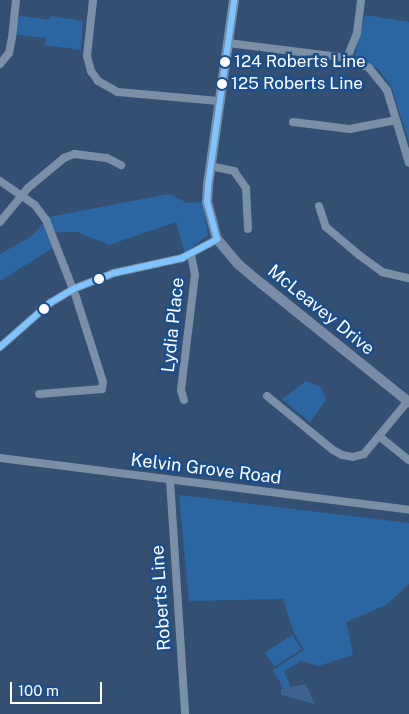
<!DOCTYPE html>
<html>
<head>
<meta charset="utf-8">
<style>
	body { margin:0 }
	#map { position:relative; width:409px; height:714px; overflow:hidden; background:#335072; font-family:"Public Sans",sans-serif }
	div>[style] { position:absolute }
	.green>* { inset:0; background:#2c66a2; transform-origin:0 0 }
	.water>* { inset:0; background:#3c628d }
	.minor>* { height:8px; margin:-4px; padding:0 4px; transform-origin:4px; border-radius:4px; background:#7a90a6 }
	.major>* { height:10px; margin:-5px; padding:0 5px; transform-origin:5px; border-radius:5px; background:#798ca5 }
	.bus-1>* { height:6px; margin:-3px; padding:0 3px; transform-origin:3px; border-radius:3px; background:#80c4ff }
	.dots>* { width:14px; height:14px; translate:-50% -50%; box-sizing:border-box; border:2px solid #194f8c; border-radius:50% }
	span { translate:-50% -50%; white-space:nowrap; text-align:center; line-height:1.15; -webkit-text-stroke:5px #194f8c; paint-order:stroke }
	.bus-label { font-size:17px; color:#fff }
	.left { translate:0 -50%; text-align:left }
	.street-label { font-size:18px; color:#fff }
	.scale { position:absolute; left:10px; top:682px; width:92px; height:22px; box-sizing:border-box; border:2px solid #fff; border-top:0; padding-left:6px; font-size:15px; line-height:18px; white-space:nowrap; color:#fff; -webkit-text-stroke:4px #194f8c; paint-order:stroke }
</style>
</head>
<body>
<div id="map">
	<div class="green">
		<i style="clip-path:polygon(365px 15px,409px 22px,409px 142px,391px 86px,378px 69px,354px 58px)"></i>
		<i style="clip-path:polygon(22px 16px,49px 20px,50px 16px,83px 21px,81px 50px,45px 45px,46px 38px,13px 34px,14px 18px)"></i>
		<i style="clip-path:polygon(169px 194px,187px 203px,203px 202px,208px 235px,185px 253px,176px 222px,109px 245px,77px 232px,51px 232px,56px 246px,0 281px,0 254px,32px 236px,49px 217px)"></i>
		<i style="clip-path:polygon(306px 381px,321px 387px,326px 400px,310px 422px,282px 399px)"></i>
		<i style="clip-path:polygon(179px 495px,409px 523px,409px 584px,386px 605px,346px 622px,353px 655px,318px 666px,301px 661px,284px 671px,291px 688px,283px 688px,273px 670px,304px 650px,294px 633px,283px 599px,189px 601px)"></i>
		<i style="left:292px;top:635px;width:17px;height:32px;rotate:57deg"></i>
	</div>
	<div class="water">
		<i style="clip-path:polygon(306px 684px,315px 704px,281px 695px,281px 689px)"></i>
	</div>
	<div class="minor">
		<i style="left:93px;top:0;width:56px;rotate:96.1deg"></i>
		<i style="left:87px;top:56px;width:16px;rotate:75deg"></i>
		<i style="left:91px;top:71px;width:12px;rotate:55deg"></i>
		<i style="left:98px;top:81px;width:23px;rotate:29deg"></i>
		<i style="left:118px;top:92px;width:101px;rotate:5.1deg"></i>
		<i style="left:228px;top:43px;width:120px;rotate:7.2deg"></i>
		<i style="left:347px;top:58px;width:24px;rotate:24deg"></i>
		<i style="left:369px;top:68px;width:28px;rotate:51deg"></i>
		<i style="left:387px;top:90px;width:76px;rotate:73.2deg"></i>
		<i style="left:347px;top:58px;width:27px;rotate:-68deg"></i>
		<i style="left:357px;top:33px;width:33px;rotate:-83deg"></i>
		<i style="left:0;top:64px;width:14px;rotate:-51deg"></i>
		<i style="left:9px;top:53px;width:15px;rotate:-79deg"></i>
		<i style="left:12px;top:38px;width:38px;rotate:-84deg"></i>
		<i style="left:293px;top:122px;width:57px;rotate:7deg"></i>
		<i style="left:350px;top:129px;width:47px;rotate:-11.1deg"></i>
		<i style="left:210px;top:166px;width:25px;rotate:12deg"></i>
		<i style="left:234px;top:171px;width:21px;rotate:55deg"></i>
		<i style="left:246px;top:188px;width:41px;rotate:87.2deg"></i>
		<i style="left:0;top:181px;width:42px;rotate:34.4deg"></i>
		<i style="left:35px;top:205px;width:19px;rotate:54deg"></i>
		<i style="left:46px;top:220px;width:83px;rotate:68.7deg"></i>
		<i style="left:76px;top:297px;width:89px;rotate:72.4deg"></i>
		<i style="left:103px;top:382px;width:7px;rotate:98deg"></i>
		<i style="left:102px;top:389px;width:63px;rotate:175.5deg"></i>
		<i style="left:319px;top:206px;width:22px;rotate:72deg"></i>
		<i style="left:326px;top:227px;width:43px;rotate:40.3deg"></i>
		<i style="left:359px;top:255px;width:29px;rotate:36deg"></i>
		<i style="left:382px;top:272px;width:28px;rotate:13deg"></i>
		<i style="left:0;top:222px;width:44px;rotate:-50.5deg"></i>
		<i style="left:28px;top:188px;width:47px;rotate:-39.8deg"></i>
		<i style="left:64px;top:158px;width:11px;rotate:-22deg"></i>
		<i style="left:74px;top:154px;width:33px;rotate:7deg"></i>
		<i style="left:107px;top:158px;width:16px;rotate:27deg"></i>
		<i style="left:0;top:347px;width:67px;rotate:-41.3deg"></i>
		<i style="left:50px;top:303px;width:27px;rotate:-31deg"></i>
		<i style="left:73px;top:289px;width:44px;rotate:-21.3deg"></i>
		<i style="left:114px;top:273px;width:70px;rotate:-12.4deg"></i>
		<i style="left:182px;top:258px;width:40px;rotate:-28deg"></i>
		<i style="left:267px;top:396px;width:85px;rotate:39.3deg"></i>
		<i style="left:333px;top:450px;width:10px;rotate:29deg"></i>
		<i style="left:342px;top:455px;width:11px;rotate:10deg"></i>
		<i style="left:353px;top:457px;width:11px;rotate:-15deg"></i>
		<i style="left:364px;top:454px;width:69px;rotate:-50.3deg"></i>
		<i style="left:184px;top:400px;width:10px;rotate:-107deg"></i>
		<i style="left:181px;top:390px;width:116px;rotate:-83.1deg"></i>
		<i style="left:195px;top:275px;width:20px;rotate:-101deg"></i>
		<i style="left:379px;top:436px;width:38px;rotate:39deg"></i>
		<i style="left:0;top:458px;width:412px;rotate:7.2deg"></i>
		<i style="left:170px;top:480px;width:234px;rotate:86.3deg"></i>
	</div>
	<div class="major">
		<i style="left:234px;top:0;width:188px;rotate:98deg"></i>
		<i style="left:208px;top:186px;width:16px;rotate:94deg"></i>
		<i style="left:207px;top:202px;width:38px;rotate:75deg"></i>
		<i style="left:217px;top:239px;width:33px;rotate:50deg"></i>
		<i style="left:238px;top:264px;width:31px;rotate:40deg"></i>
		<i style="left:262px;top:284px;width:189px;rotate:38.8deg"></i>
	</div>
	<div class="bus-1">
		<i style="left:217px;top:239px;width:38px;rotate:-105deg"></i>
		<i style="left:207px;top:202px;width:16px;rotate:-86deg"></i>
		<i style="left:208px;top:186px;width:188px;rotate:-82deg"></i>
		<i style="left:0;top:347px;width:67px;rotate:-41.3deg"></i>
		<i style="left:50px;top:303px;width:27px;rotate:-31deg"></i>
		<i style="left:73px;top:289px;width:44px;rotate:-21.3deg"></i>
		<i style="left:114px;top:273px;width:70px;rotate:-12.4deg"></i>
		<i style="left:182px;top:258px;width:40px;rotate:-28deg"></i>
	</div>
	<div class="dots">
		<i style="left:225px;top:62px;background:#fff"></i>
		<i style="left:222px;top:84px;background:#fff"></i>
		<i style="left:99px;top:279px;background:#fff"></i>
		<i style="left:44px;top:309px;background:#fff"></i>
	</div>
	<div class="bus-label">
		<span class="left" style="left:234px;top:62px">124 Roberts Line</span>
		<span class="left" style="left:231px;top:84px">125 Roberts Line</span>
	</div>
	<div class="street-label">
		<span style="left:321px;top:310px;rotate:39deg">McLeavey Drive</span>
		<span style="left:173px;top:325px;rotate:-84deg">Lydia Place</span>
		<span style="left:206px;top:469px;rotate:7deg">Kelvin Grove Road</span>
		<span style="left:161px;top:598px;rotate:-94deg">Roberts Line</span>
	</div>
	<div class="scale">100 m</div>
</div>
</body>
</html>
